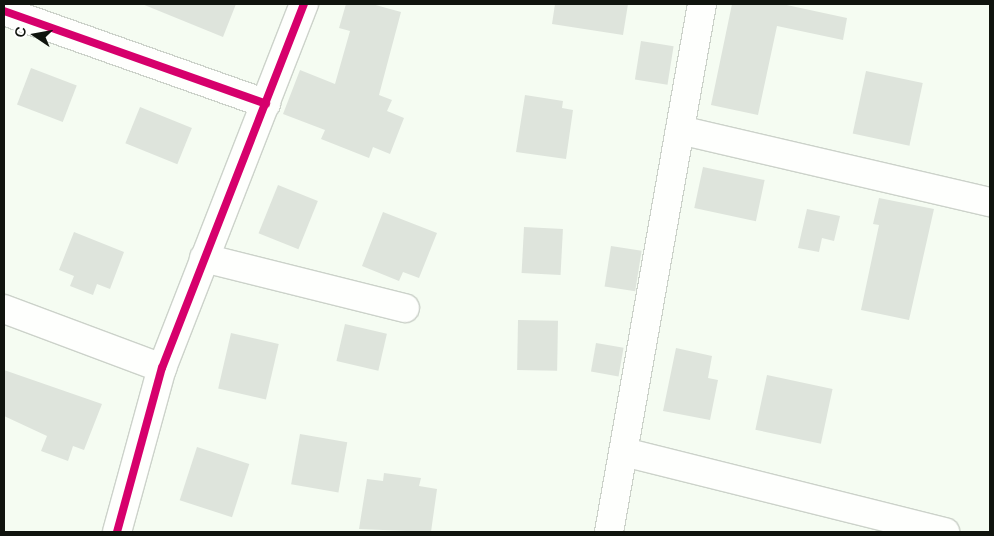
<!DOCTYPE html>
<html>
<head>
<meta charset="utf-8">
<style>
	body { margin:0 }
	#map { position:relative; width:994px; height:536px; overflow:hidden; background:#f5fcf2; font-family:Manrope,sans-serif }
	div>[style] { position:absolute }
	.building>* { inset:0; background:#dee4dc; transform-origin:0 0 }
	.roads { filter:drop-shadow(1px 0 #ccd2ca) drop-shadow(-1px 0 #ccd2ca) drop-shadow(0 1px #ccd2ca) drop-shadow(0 -1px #ccd2ca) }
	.minor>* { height:28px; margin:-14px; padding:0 14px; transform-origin:14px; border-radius:14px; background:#fefffd }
	.cycleway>* { height:8px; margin:-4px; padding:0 4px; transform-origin:4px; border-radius:4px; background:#d6006c }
	span { translate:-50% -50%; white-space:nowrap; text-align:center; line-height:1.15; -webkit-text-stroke:4px #fff; paint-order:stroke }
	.frame { position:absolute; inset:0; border:5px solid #10140e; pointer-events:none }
	.north { position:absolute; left:10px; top:10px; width:50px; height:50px; -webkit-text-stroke:4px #fff; paint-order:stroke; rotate:282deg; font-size:14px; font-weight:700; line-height:20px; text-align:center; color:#10140e }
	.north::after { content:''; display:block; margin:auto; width:18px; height:22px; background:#10140e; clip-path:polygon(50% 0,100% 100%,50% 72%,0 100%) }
</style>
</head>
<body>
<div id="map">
	<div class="building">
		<i style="clip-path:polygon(142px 4px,236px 4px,223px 37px)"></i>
		<i style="clip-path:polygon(346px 4px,372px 4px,401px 12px,379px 95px,392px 100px,387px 111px,404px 118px,390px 154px,373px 147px,369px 158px,321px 139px,325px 130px,283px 114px,300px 70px,335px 84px,350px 31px,339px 28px)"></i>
		<i style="clip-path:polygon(555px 4px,628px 4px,623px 35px,552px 24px)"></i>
		<i style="clip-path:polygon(732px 4px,782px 4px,847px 18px,843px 40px,777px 26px,758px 115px,711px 105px)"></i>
		<i style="left:641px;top:41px;width:33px;height:39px;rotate:9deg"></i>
		<i style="left:31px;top:68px;width:49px;height:39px;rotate:21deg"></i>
		<i style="left:866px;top:71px;width:58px;height:64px;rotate:12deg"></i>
		<i style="clip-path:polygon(525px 95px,563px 101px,562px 108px,573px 110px,566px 159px,516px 152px)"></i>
		<i style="left:140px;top:107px;width:56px;height:39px;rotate:22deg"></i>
		<i style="left:703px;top:167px;width:63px;height:42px;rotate:12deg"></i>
		<i style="left:278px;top:185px;width:43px;height:52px;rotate:22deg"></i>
		<i style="clip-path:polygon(879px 198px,934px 209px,909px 320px,861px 310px,879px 225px,873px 224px)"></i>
		<i style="clip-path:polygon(807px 209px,840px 216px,834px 241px,822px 238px,819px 252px,798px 248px)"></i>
		<i style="clip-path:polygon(383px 212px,437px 233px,419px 278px,403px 272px,399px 281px,362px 266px)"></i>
		<i style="left:524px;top:227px;width:39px;height:46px;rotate:3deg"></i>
		<i style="clip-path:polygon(74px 232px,124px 252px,110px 289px,97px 284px,93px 295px,70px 286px,74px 276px,59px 270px)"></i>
		<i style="left:611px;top:246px;width:31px;height:41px;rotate:9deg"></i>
		<i style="left:518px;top:320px;width:40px;height:50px;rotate:1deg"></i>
		<i style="left:345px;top:324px;width:43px;height:38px;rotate:13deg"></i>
		<i style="left:231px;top:333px;width:49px;height:57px;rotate:13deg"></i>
		<i style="left:596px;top:343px;width:28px;height:29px;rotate:10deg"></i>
		<i style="clip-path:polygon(676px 348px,712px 356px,708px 378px,718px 380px,710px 420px,663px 411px)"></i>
		<i style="clip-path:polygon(4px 370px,102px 404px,84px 450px,73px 446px,68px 461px,41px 451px,47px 436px,4px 416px)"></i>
		<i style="left:767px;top:375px;width:67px;height:56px;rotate:12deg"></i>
		<i style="left:300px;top:434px;width:48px;height:51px;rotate:10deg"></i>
		<i style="left:197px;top:447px;width:55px;height:56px;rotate:18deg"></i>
		<i style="clip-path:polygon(384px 473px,421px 478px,419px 486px,437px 489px,431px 532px,359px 529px,367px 479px,383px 481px)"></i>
	</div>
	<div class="roads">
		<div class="minor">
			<i style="left:4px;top:11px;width:278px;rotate:19.5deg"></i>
			<i style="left:680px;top:130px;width:318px;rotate:13.1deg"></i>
			<i style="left:204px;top:258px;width:207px;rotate:14deg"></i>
			<i style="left:4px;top:309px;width:169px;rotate:20.5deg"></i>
			<i style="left:624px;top:452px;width:331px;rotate:14deg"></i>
			<i style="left:117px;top:532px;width:170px;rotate:-74.7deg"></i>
			<i style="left:162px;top:368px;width:391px;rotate:-68.7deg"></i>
			<i style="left:609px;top:532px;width:536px;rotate:-80.01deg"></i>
		</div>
	</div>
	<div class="cycleway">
		<i style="left:4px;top:11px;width:278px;rotate:19.5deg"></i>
		<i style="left:117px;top:532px;width:170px;rotate:-74.7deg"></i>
		<i style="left:162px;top:368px;width:391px;rotate:-68.7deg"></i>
	</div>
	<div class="frame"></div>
	<div class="north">С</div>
</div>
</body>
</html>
